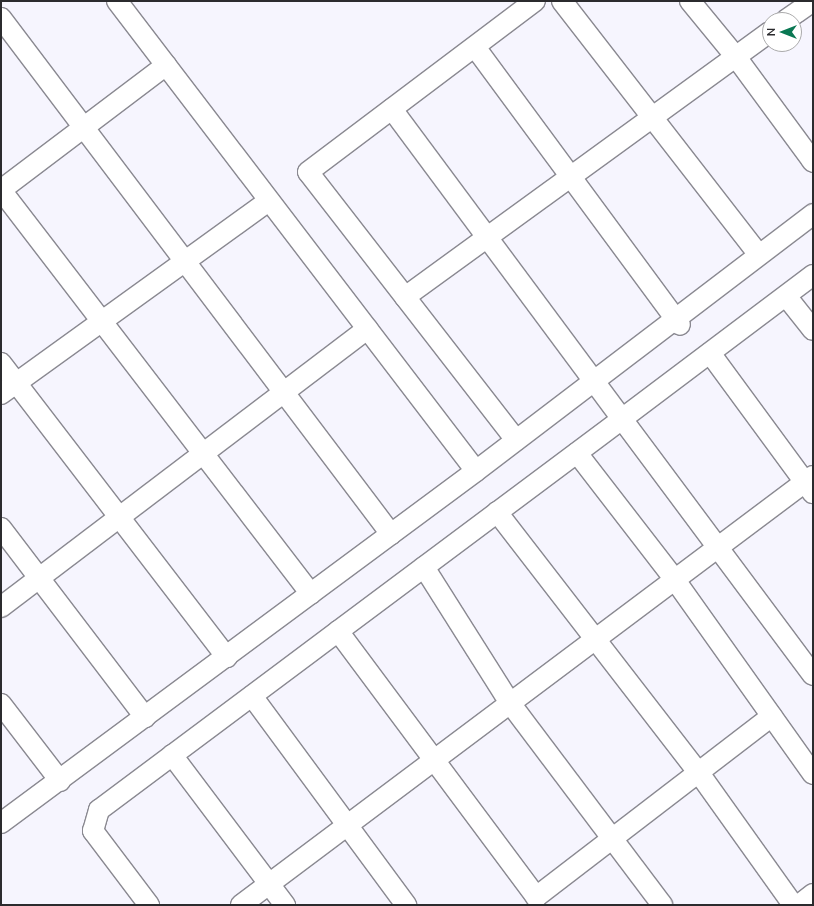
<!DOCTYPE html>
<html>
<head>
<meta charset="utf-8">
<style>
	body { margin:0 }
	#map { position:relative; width:814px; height:906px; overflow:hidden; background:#f6f5fe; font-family:Mulish,sans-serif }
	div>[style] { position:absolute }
	.roads { filter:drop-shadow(1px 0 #8a8991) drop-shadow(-1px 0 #8a8991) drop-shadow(0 1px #8a8991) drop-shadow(0 -1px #8a8991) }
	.minor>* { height:20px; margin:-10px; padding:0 10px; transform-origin:10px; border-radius:10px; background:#fff }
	span { translate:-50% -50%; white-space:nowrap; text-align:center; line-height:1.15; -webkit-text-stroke:3px #fff; paint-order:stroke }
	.frame { position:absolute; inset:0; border:2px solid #2b2b2e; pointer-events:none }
	.north { position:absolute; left:762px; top:12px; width:40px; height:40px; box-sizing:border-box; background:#fff; border:1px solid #aaaaab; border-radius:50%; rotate:270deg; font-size:11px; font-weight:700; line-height:16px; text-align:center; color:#2b2b2e }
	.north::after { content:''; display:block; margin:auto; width:14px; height:18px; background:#0a7853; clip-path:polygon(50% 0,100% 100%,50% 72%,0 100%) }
</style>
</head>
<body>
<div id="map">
	<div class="roads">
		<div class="minor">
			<i style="left:117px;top:1px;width:591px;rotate:52.63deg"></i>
			<i style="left:562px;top:1px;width:321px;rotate:52.2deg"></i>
			<i style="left:690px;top:1px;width:72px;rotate:50.6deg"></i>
			<i style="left:736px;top:57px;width:130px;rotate:53.7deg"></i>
			<i style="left:1px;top:18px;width:647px;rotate:52.92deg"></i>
			<i style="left:786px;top:20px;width:33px;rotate:-35deg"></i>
			<i style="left:475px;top:47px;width:345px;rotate:53.6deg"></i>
			<i style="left:1px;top:190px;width:509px;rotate:52.5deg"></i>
			<i style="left:1px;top:190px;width:207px;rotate:-37.1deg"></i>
			<i style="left:813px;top:275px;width:239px;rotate:143deg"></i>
			<i style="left:622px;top:419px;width:319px;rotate:53.3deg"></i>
			<i style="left:786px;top:296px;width:43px;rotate:51.5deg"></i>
			<i style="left:405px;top:297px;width:451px;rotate:-36deg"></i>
			<i style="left:710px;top:353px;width:174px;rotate:53.7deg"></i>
			<i style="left:1px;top:363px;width:371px;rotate:52.5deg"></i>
			<i style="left:1px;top:394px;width:330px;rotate:-35.8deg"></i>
			<i style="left:516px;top:440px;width:339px;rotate:-127.8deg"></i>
			<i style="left:308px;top:172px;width:284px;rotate:-37deg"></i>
			<i style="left:577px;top:453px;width:160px;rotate:52.3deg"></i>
			<i style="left:675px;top:580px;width:238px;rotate:54.6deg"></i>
			<i style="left:497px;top:512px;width:330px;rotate:52.3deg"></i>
			<i style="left:699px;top:773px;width:162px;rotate:54.5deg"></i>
			<i style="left:1px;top:528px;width:238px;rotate:52.7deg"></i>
			<i style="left:424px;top:567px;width:161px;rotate:57.7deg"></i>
			<i style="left:510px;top:703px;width:253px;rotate:53deg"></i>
			<i style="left:1px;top:607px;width:460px;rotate:-37.2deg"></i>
			<i style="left:338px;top:631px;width:332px;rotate:53.3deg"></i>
			<i style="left:536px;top:897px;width:297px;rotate:-37.5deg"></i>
			<i style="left:252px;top:696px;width:260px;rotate:53.6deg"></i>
			<i style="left:1px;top:704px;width:97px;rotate:52.5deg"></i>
			<i style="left:172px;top:755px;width:188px;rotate:53deg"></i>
			<i style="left:1px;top:823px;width:591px;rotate:-36.54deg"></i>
			<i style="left:476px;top:471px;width:424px;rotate:-37.3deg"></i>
			<i style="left:149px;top:905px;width:93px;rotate:-127.1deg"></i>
			<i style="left:93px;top:831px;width:22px;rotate:-74deg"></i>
			<i style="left:99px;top:810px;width:653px;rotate:-36.78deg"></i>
			<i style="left:622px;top:419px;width:386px;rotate:-126.6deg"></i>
			<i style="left:241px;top:905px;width:715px;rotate:-36.87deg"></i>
			<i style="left:799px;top:905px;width:18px;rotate:-38deg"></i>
		</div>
	</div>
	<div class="frame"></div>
	<div class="north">N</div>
</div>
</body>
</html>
